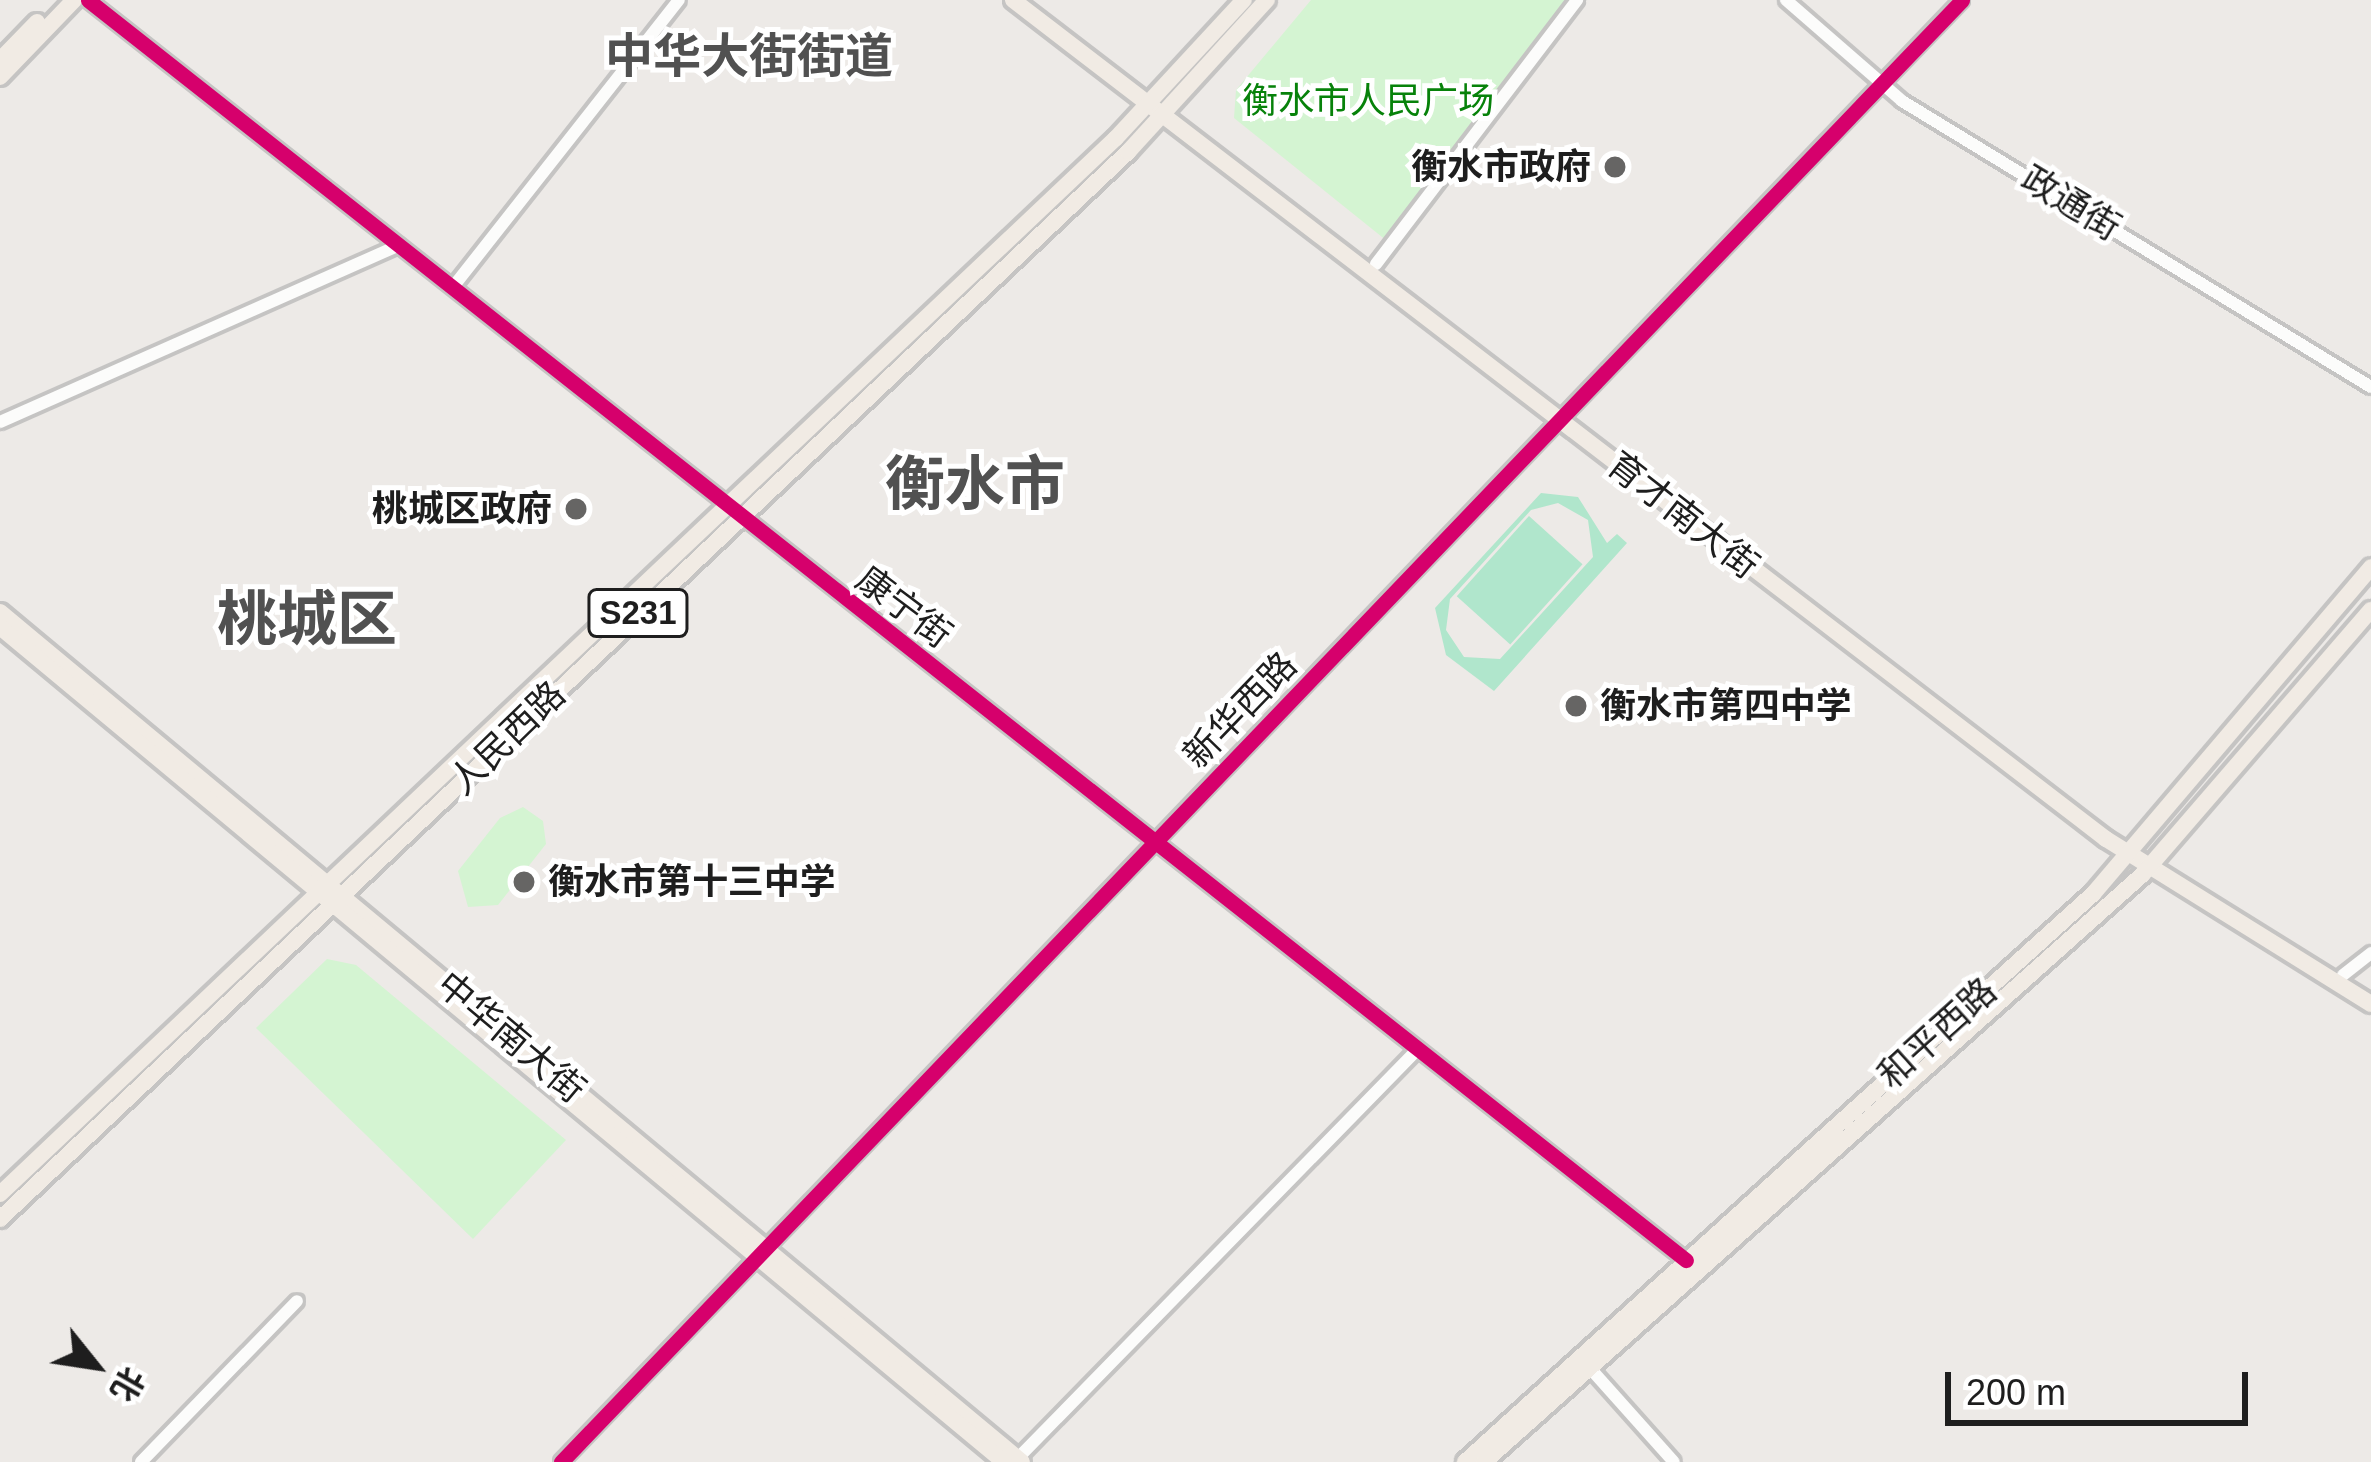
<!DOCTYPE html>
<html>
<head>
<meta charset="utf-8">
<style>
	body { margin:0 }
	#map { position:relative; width:2371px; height:1462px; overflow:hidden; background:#edeae7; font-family:Helvetica,"Noto Sans SC",sans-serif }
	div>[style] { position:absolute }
	.park>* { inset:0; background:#d4f4d2 }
	.pitch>* { inset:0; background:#b0e6cc; transform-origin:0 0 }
	.roads { filter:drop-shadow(3px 0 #c5c4c3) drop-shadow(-3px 0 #c5c4c3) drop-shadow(0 3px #c5c4c3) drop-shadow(0 -3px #c5c4c3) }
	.minor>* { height:12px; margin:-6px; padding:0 6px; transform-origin:6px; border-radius:6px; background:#fcfcfb }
	.major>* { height:16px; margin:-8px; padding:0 8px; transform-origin:8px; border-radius:8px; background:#f1ebe4 }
	.cycleway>* { height:15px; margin:-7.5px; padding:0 7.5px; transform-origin:7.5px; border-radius:7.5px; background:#d6006c }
	.dots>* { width:33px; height:33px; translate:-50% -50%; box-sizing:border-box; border:6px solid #fff; border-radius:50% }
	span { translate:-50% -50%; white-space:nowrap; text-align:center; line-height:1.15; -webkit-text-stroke:10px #fff; paint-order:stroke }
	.shield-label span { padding:3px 9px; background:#fff; border:3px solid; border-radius:9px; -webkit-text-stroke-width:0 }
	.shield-label { font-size:33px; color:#1e1e1e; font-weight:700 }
	.park-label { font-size:36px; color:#07820a }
	.poi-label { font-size:36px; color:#1e1e1e; font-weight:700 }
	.right { translate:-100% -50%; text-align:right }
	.left { translate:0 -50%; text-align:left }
	.street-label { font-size:36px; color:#1e1e1e }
	.district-label { font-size:48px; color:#515151; font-weight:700 }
	.town-label { font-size:60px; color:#515151; font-weight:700 }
	.north { position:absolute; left:36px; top:1306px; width:120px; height:120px; -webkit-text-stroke:9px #fff; paint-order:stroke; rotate:120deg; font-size:33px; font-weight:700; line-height:48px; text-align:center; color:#1e1e1e }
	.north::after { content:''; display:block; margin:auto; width:42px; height:54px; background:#1e1e1e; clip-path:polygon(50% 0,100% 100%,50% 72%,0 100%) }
	.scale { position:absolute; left:1945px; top:1372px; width:303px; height:54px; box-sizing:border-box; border:6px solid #1e1e1e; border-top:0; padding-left:15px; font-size:36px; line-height:42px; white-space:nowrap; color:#1e1e1e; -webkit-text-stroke:9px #fff; paint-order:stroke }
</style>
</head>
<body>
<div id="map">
	<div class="park">
		<i style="clip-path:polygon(1311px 0,1569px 0,1387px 241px,1234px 118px,1236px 90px)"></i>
		<i style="clip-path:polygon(523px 807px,543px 821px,546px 844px,498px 905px,468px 907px,458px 871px,500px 818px)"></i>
		<i style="clip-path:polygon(327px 959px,356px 965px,566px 1140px,473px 1239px,256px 1028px)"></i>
	</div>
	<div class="pitch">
		<i style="clip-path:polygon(evenodd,1541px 493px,1578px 497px,1607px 543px,1617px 534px,1627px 543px,1494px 691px,1446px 655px,1435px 608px,1541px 493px,1558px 503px,1588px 520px,1593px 557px,1500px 659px,1464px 657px,1446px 630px,1450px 599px,1531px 510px,1558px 503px)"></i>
		<i style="left:1529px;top:516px;width:72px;height:108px;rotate:42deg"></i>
	</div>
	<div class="roads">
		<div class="minor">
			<i style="left:88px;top:0;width:2035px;rotate:38.26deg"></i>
			<i style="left:1786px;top:0;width:154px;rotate:41deg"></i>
			<i style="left:1902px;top:101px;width:549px;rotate:31.38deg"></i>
			<i style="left:1376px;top:264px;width:332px;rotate:-52.7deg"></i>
			<i style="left:453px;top:287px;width:365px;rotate:-51.8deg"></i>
			<i style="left:0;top:422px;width:436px;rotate:-23.9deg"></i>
			<i style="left:2343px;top:975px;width:36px;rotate:-38deg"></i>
			<i style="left:1589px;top:1367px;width:127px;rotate:48.2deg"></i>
			<i style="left:1018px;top:1458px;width:572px;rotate:-45.64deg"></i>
			<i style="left:141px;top:1462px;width:224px;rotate:-45.9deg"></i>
			<i style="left:561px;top:1462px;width:2025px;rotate:-46.22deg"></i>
		</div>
		<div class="major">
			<i style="left:1013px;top:0;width:1378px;rotate:37.51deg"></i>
			<i style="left:2106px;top:839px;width:312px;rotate:31.9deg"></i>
			<i style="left:0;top:60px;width:53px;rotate:-45.8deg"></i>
			<i style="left:0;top:77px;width:107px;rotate:-46.1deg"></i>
			<i style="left:0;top:612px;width:1329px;rotate:39.75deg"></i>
			<i style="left:0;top:627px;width:1306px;rotate:39.75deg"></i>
			<i style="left:0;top:1194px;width:1536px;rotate:-43.42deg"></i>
			<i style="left:1116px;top:138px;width:188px;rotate:-47.2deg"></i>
			<i style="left:0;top:1219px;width:1553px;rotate:-43.41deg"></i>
			<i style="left:1128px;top:152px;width:206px;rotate:-47.6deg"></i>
			<i style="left:1465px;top:1462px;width:847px;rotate:-42.13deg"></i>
			<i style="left:2093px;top:894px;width:429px;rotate:-49.6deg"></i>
			<i style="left:1484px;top:1462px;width:882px;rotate:-41.74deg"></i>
			<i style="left:2142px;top:875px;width:350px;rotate:-49.2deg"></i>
		</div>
	</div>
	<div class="cycleway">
		<i style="left:88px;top:0;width:2035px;rotate:38.26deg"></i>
		<i style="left:561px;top:1462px;width:2025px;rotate:-46.22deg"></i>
	</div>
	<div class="dots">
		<i style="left:1615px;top:167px;background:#666564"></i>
		<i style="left:576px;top:509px;background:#666564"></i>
		<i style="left:1576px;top:706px;background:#666564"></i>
		<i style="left:524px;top:882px;background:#666564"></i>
	</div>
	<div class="shield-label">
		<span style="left:638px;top:613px">S231</span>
	</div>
	<div class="park-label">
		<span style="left:1368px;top:101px">衡水市人民广场</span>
	</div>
	<div class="poi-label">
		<span class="right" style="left:1591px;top:167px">衡水市政府</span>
		<span class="right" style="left:552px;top:509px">桃城区政府</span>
		<span class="left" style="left:1600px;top:706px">衡水市第四中学</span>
		<span class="left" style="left:548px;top:882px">衡水市第十三中学</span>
	</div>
	<div class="street-label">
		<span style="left:2071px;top:203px;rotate:31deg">政通街</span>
		<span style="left:1683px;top:515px;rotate:38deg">育才南大街</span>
		<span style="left:904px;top:607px;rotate:37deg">康宁街</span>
		<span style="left:1240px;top:710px;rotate:-46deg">新华西路</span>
		<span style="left:507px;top:738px;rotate:-44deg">人民西路</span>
		<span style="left:1937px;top:1033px;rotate:-42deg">和平西路</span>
		<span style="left:511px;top:1037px;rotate:40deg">中华南大街</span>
	</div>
	<div class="district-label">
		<span style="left:749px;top:57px">中华大街街道</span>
	</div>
	<div class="town-label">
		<span style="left:975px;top:484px">衡水市</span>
		<span style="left:307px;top:619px">桃城区</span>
	</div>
	<div class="north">北</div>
	<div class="scale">200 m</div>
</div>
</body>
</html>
